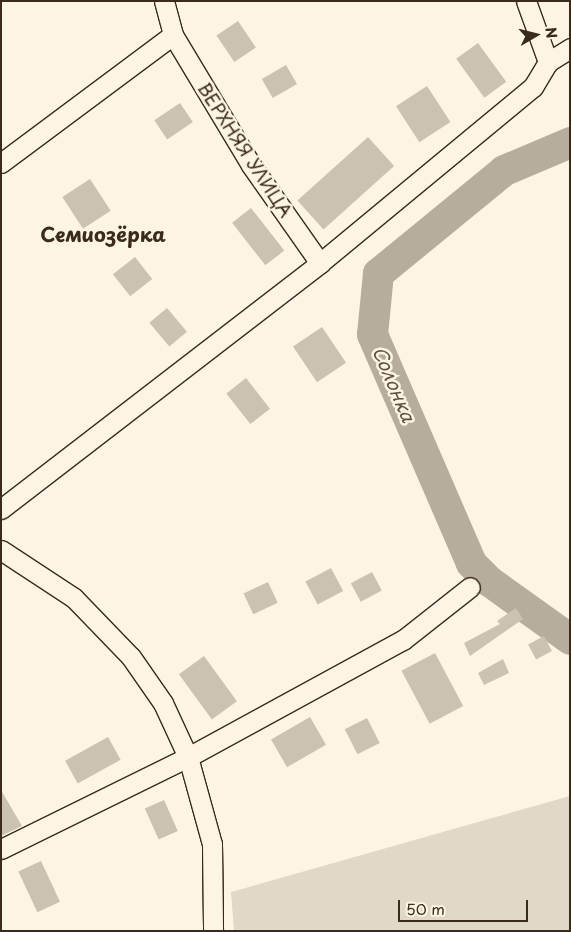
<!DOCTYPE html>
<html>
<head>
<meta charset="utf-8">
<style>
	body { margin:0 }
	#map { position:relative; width:571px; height:932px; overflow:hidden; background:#fcf5e5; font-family:"Playpen Sans",sans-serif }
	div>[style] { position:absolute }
	.green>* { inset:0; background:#e0d8c8 }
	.river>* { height:31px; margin:-15.5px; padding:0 15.5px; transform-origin:15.5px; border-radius:15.5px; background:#b7ad9e }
	.building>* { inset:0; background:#ccc2b3; transform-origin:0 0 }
	.roads { filter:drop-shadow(1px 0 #3b2a1e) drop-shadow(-1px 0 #3b2a1e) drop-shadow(0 1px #3b2a1e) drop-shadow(0 -1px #3b2a1e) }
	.minor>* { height:19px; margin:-9.5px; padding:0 9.5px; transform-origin:9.5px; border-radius:9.5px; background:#fcf5e5 }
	span { translate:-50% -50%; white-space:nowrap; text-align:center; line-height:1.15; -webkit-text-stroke:5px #fcf5e5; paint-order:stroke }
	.street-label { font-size:18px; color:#3b2a1e }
	.water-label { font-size:19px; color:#605144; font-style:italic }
	.quarter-label { font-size:20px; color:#3b2a1e; font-weight:700 }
	.frame { position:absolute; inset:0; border:2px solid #3b2a1e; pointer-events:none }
	.north { position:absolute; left:511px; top:10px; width:50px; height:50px; -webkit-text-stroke:4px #fcf5e5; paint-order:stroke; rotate:82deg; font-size:14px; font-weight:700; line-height:20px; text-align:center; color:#3b2a1e }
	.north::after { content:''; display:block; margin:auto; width:18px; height:22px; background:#3b2a1e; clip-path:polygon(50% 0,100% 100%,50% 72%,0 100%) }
	.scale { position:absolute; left:398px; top:900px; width:130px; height:22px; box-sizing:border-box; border:2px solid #3b2a1e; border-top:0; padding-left:6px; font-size:15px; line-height:18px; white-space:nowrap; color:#3b2a1e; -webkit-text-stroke:4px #fcf5e5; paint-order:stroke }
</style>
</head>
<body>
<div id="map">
	<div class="green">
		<i style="clip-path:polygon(570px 796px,570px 931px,234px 931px,231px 892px)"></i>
	</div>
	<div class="river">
		<i style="left:570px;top:142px;width:72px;rotate:157deg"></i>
		<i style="left:504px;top:170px;width:163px;rotate:140.7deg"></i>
		<i style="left:378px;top:273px;width:61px;rotate:95.6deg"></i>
		<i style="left:372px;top:334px;width:249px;rotate:66.6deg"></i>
		<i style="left:471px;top:563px;width:25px;rotate:45deg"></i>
		<i style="left:489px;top:581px;width:100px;rotate:35.6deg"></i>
	</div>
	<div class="building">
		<i style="left:238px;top:21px;width:32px;height:26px;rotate:56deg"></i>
		<i style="left:478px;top:43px;width:48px;height:27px;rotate:54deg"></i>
		<i style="left:286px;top:65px;width:22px;height:28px;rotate:60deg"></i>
		<i style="left:427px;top:86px;width:43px;height:37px;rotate:57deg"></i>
		<i style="left:180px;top:103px;width:23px;height:31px;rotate:56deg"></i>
		<i style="left:368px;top:137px;width:39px;height:95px;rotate:48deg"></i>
		<i style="left:90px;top:179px;width:38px;height:33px;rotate:57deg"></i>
		<i style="left:251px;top:208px;width:54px;height:24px;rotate:52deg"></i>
		<i style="left:135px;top:257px;width:28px;height:28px;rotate:52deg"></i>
		<i style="left:167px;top:308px;width:31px;height:23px;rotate:50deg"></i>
		<i style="left:322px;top:327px;width:43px;height:35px;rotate:56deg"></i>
		<i style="left:246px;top:378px;width:39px;height:25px;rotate:52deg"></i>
		<i style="left:331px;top:568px;width:26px;height:29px;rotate:62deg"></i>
		<i style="left:372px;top:572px;width:21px;height:24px;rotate:62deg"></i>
		<i style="left:268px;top:582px;width:23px;height:27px;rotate:65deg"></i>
		<i style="clip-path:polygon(516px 608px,523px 619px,470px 656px,464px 643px,500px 624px,497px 621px)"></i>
		<i style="left:544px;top:636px;width:17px;height:18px;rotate:62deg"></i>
		<i style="left:435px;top:653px;width:60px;height:38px;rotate:62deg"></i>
		<i style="left:204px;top:656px;width:56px;height:31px;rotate:54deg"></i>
		<i style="clip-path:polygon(503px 659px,509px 673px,484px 685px,478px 673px)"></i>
		<i style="left:310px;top:717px;width:32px;height:45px;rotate:60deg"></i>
		<i style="left:367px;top:718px;width:28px;height:25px;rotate:63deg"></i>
		<i style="left:108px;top:737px;width:26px;height:49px;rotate:61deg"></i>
		<i style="clip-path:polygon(1px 790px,22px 826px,1px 836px)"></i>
		<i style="left:164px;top:800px;width:34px;height:21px;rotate:66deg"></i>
		<i style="left:41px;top:861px;width:45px;height:25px;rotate:65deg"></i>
	</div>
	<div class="roads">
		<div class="minor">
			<i style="left:164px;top:1px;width:35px;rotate:75deg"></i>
			<i style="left:173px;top:35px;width:152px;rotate:59deg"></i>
			<i style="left:251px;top:165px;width:120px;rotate:54.9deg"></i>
			<i style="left:526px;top:1px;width:65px;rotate:70.2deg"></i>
			<i style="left:1px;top:163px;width:214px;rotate:-36.7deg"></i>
			<i style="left:1px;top:509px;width:403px;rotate:-37.6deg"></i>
			<i style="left:320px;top:263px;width:276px;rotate:-39.6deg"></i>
			<i style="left:533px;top:87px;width:29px;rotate:-59deg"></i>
			<i style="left:548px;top:62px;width:26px;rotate:-32deg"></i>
			<i style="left:1px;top:550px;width:87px;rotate:33.3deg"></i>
			<i style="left:74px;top:598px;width:82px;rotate:46deg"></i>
			<i style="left:131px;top:657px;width:56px;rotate:55.2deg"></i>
			<i style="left:163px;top:703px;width:60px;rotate:65.2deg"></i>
			<i style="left:188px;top:757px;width:90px;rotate:74.6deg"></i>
			<i style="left:212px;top:844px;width:87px;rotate:89.3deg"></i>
			<i style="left:1px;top:849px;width:208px;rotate:-26.2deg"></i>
			<i style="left:188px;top:757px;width:245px;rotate:-28.6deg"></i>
			<i style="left:403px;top:640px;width:85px;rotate:-38.3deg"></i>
		</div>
	</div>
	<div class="street-label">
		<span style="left:245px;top:150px;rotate:57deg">ВЕРХНЯЯ УЛИЦА</span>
	</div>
	<div class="water-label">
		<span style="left:394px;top:384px;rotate:67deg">Солонка</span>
	</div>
	<div class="quarter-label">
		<span style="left:103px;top:234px">Семиозёрка</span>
	</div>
	<div class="frame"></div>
	<div class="north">N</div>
	<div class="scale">50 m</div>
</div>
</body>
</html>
